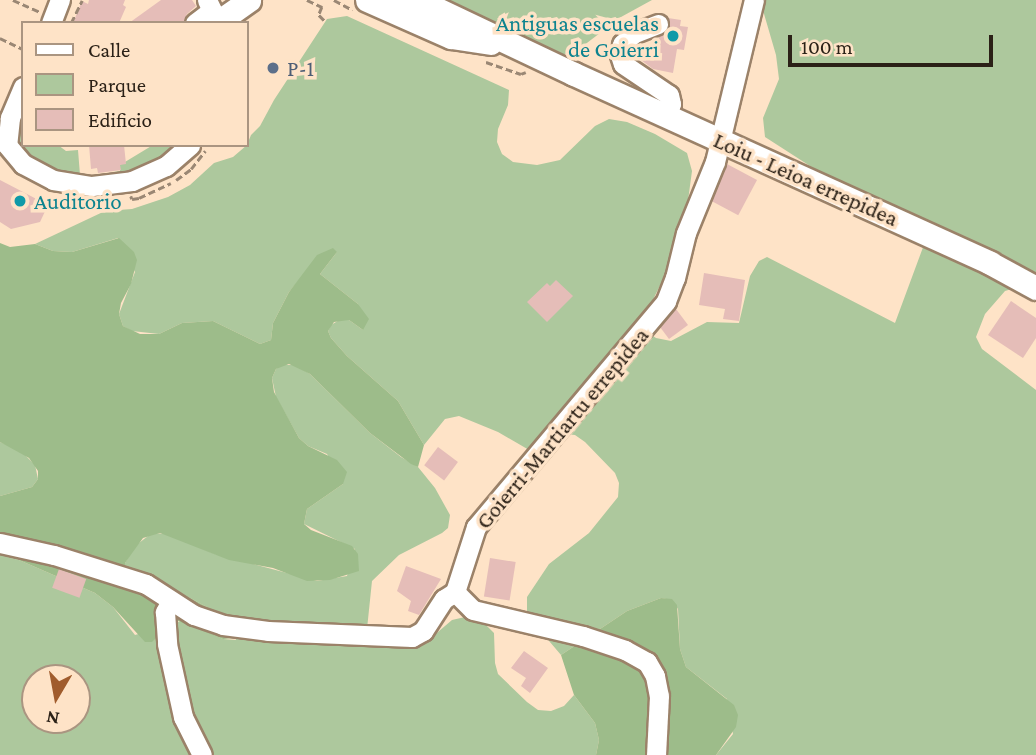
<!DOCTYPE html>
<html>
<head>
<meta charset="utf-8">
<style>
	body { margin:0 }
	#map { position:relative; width:1036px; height:755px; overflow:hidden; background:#fee3c7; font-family:"Crimson Pro",serif }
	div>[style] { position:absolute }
	.green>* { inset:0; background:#adc89d }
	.forest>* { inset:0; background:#9dbc8a }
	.building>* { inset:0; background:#e5bdb8; transform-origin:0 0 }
	.path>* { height:2.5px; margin-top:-1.25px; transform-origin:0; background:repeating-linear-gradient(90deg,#9a8774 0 7px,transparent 0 10.5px) }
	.roads { filter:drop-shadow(2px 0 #9b8269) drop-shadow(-2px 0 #9b8269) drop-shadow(0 2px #9b8269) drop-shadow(0 -2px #9b8269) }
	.minor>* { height:19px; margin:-9.5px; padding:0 9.5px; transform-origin:9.5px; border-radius:9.5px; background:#fff }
	.major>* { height:23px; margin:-11.5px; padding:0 11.5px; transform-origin:11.5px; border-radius:11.5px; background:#fff }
	.dots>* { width:19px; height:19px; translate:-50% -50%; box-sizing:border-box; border:4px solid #fee3c7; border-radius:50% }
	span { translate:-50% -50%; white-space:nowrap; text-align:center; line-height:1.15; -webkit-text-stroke:7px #fee3c7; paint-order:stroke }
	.culture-label { font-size:23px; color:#0d838f }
	.right { translate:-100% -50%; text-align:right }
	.left { translate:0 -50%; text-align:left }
	.service-label { font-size:23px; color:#4e5e75 }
	.street-label { font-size:23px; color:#2b2117 }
	.legend { position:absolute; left:21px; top:21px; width:228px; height:126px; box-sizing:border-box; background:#fee3c7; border:2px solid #aa9581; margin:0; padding:9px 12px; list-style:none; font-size:21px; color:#2b2117 }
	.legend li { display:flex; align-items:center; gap:14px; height:35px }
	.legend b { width:35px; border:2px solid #aa9581 }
	.north { position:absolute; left:21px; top:664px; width:70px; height:70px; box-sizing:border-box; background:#fee3c7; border:2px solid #aa9581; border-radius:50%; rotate:190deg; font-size:19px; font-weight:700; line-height:28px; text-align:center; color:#2b2117 }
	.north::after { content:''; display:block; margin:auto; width:24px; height:32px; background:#a05c2d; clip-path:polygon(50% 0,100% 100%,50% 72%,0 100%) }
	.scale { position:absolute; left:788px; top:35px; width:205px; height:32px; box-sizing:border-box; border:4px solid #2b2117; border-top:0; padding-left:9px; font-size:21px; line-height:24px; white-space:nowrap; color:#2b2117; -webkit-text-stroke:5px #fee3c7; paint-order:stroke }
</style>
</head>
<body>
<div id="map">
	<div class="green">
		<i style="clip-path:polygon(440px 0,652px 0,621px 17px,579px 49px,562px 55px)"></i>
		<i style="clip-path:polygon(760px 0,1036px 0,1036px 292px,1015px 288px,1005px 291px,985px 314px,976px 337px,982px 349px,1036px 390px,1036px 755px,716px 755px,733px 734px,727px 699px,686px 667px,680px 649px,678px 609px,672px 600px,661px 598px,627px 611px,561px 655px,527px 615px,527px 597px,549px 564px,589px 533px,618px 497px,619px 483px,615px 473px,585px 442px,575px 435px,565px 434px,536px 454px,498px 432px,459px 416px,445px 419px,424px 445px,398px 401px,347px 356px,331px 338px,328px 331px,331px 325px,341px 319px,349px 320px,363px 330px,358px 304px,320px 274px,337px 252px,304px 274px,289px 292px,273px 323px,271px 340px,260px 344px,213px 321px,182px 323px,159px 334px,132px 331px,123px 326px,119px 314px,135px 272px,118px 238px,72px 252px,53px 251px,35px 244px,105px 211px,132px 209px,168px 197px,190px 185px,214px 163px,233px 157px,247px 145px,251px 135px,260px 126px,274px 100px,327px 19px,347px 16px,509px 90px,508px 105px,498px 129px,497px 142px,502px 154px,513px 162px,537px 165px,560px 160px,595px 126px,609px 119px,627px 122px,655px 134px,687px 153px,692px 171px,687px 208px,670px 265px,648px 310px,650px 334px,656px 338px,671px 341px,707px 322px,739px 323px,750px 276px,759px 261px,767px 257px,895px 323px,932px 223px,838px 184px,765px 137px,763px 118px,779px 79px,776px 55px)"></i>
		<i style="clip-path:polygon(17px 124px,23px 127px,23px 145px,58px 145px,66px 151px,78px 150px,80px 175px,49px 168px,28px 156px,17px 138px)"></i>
		<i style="clip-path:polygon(153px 145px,176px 145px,152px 163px,113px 176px,113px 172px,120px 171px,120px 165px)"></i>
		<i style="clip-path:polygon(evenodd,282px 365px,295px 365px,310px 374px,370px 433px,401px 457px,418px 467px,435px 488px,450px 515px,448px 528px,442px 533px,399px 555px,372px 581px,367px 629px,425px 643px,452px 620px,465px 617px,484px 623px,494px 633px,495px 663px,498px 674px,527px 702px,538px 710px,551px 711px,564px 706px,574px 695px,595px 723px,599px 740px,596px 755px,0 755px,0 555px,19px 560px,95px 593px,113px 607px,135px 635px,182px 621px,223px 639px,236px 640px,227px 618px,192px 599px,125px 570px,125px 563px,135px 546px,152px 533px,167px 534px,215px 554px,317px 581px,347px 576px,355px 549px,304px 524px,307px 509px,343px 484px,327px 454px,308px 446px,299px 438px,276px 397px,272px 378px,276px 369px,282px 365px,35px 678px,77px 678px,77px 720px,35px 720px,35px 678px)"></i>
		<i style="clip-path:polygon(0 442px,21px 451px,35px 465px,38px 479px,32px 487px,0 496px)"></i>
	</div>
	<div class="forest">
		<i style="clip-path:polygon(119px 238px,134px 252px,137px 260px,131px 284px,121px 303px,119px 314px,123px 326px,140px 334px,159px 334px,182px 323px,213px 321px,260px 344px,271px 340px,273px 323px,289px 292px,317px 255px,333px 248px,337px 252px,320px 274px,358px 304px,369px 319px,363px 330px,349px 320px,334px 322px,328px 331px,331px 338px,347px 356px,398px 401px,424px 445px,418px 467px,411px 464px,370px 433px,310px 374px,289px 364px,276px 369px,272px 378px,274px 392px,299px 438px,308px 446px,337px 460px,347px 472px,343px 484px,307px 509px,304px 524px,311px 530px,352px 546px,358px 554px,359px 571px,330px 580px,307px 581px,273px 568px,229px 560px,160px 533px,143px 538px,125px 563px,125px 571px,192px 599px,227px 618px,247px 637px,223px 639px,178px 621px,172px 622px,152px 642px,145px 642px,113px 607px,95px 593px,19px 560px,0 555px,0 496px,32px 487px,38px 479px,38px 471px,29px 458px,0 442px,0 243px,10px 247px,35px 244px,53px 251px,72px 252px)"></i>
		<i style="clip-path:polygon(661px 598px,672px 599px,677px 605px,680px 649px,686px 667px,734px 705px,738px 715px,736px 727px,716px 755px,596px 755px,599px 740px,595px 723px,574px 695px,561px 655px,627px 611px)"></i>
	</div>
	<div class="building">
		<i style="clip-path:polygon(89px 0,125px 0,123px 5px,126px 7px,119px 23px,73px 23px,82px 1px,88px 4px)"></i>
		<i style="clip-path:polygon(161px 0,192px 0,196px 6px,187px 14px,183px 23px,129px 23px)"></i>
		<i style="clip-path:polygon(668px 18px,681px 20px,680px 26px,688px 27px,684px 50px,677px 49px,673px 73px,653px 69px,633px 54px,638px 46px,657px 49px,659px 37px,670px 27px)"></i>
		<i style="clip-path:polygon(89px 145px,124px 145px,126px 164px,120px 165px,121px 170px,98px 173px,97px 168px,91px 169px)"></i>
		<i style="left:727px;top:164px;width:34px;height:40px;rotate:28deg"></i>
		<i style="clip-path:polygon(0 180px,48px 205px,40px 222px,11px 229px,0 222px)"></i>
		<i style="clip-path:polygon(704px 273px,745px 280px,739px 321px,723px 319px,725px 309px,699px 305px)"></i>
		<i style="clip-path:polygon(556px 280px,573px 296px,547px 322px,527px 302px,547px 283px,550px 286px)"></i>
		<i style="clip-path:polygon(1011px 301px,1036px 318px,1036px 338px,1023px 358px,988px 335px)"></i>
		<i style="clip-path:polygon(676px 309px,688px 325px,669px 339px,660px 327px)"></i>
		<i style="left:438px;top:447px;width:25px;height:23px;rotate:37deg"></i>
		<i style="left:490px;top:558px;width:26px;height:39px;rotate:9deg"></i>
		<i style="clip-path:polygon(406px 566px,441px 579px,419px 615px,408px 611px,411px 601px,397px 591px)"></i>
		<i style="left:59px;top:569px;width:29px;height:20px;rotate:20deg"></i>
		<i style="clip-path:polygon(524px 651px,548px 668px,530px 693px,521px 686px,526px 678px,511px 668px)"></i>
	</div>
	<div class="path">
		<i style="left:13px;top:0;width:30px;rotate:24deg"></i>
		<i style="left:307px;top:0;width:17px;rotate:25deg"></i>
		<i style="left:322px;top:7px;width:9px;rotate:111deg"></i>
		<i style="left:319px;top:15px;width:8px;rotate:45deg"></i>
		<i style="left:334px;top:0;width:21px;rotate:28deg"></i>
		<i style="left:71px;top:23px;width:25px;rotate:-64deg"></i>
		<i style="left:0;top:38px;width:25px;rotate:26deg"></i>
		<i style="left:486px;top:62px;width:37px;rotate:19deg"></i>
		<i style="left:521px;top:74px;width:5px;rotate:-22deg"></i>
		<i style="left:176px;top:180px;width:19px;rotate:-36deg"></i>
		<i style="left:191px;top:169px;width:23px;rotate:-52deg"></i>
		<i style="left:131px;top:196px;width:3px;rotate:72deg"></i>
		<i style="left:132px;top:199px;width:7px;rotate:-8deg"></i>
		<i style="left:139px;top:198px;width:35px;rotate:-25deg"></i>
	</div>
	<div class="roads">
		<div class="minor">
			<i style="left:207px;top:0;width:25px;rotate:64deg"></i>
			<i style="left:51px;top:23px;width:25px;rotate:-69deg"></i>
			<i style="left:195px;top:23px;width:21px;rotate:-37deg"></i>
			<i style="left:658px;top:24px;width:26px;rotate:159deg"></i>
			<i style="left:634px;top:33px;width:16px;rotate:137deg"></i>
			<i style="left:622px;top:44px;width:11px;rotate:100deg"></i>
			<i style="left:620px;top:55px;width:9px;rotate:72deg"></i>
			<i style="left:623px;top:64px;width:55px;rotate:34deg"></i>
			<i style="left:669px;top:95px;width:9px;rotate:77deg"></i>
			<i style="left:671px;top:104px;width:13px;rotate:117deg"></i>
			<i style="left:23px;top:87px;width:34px;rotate:113deg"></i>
			<i style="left:10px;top:118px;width:27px;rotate:96deg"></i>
			<i style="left:7px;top:145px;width:25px;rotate:50deg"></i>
			<i style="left:23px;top:164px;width:34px;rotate:28deg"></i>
			<i style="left:53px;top:180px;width:39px;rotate:9deg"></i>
			<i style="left:92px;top:186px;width:40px;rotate:-7.1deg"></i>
			<i style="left:132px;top:181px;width:37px;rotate:-24deg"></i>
			<i style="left:166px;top:166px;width:32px;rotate:-41deg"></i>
			<i style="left:0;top:543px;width:55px;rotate:12.5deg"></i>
			<i style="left:54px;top:555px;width:96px;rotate:17.5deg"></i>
			<i style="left:146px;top:584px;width:57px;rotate:32.9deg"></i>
			<i style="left:194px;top:615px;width:31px;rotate:19deg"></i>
			<i style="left:223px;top:625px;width:45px;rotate:7.6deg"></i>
			<i style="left:268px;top:631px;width:144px;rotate:2.4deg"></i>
			<i style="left:412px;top:637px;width:13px;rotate:-29deg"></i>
			<i style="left:423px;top:631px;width:38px;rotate:-57deg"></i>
			<i style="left:444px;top:599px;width:13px;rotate:-32deg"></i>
			<i style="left:455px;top:592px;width:68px;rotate:-72.1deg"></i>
			<i style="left:476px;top:527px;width:295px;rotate:-49.9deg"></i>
			<i style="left:666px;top:301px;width:25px;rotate:-69deg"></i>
			<i style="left:675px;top:278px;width:46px;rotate:-76.3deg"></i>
			<i style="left:686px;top:233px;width:77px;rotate:-67.8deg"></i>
			<i style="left:715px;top:162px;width:167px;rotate:-76.5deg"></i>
			<i style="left:455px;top:592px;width:25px;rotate:45deg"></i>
			<i style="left:473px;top:610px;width:113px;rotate:13.3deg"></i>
			<i style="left:583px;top:636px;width:44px;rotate:18.4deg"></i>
			<i style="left:625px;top:650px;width:25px;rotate:29deg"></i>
			<i style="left:647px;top:662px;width:16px;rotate:60deg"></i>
			<i style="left:655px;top:676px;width:20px;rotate:79deg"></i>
			<i style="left:659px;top:696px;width:59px;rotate:92.9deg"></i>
			<i style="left:171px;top:601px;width:13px;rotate:119deg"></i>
			<i style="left:165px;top:612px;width:32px;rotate:86deg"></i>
			<i style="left:167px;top:644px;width:75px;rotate:77.6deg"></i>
			<i style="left:183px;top:717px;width:42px;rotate:63.4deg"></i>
		</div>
		<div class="major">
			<i style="left:367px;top:0;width:92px;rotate:23.8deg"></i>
			<i style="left:451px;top:37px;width:40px;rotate:8.5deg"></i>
			<i style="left:388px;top:0;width:46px;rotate:23.2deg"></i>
			<i style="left:418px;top:0;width:173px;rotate:25.4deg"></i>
			<i style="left:574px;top:74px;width:457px;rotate:24.4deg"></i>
			<i style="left:990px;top:263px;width:52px;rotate:28.5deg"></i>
			<i style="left:218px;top:22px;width:38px;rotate:-35deg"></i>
		</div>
	</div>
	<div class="dots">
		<i style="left:673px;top:36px;background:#0f9aa8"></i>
		<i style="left:273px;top:68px;background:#5c6f8a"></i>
		<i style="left:20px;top:201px;background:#0f9aa8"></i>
	</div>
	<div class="culture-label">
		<span class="right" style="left:659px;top:36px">Antiguas escuelas<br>de Goierri</span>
		<span class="left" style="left:34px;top:201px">Auditorio</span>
	</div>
	<div class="service-label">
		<span class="left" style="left:287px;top:68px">P-1</span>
	</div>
	<div class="street-label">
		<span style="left:806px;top:179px;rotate:24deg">Loiu - Leioa errepidea</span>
		<span style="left:562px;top:428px;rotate:-50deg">Goierri-Martiartu errepidea</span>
	</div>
	<ul class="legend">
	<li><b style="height:9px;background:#fff"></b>Calle</li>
	<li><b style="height:19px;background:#adc89d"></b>Parque</li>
	<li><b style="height:19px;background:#e5bdb8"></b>Edificio</li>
	</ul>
	<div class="north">N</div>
	<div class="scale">100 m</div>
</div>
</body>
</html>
